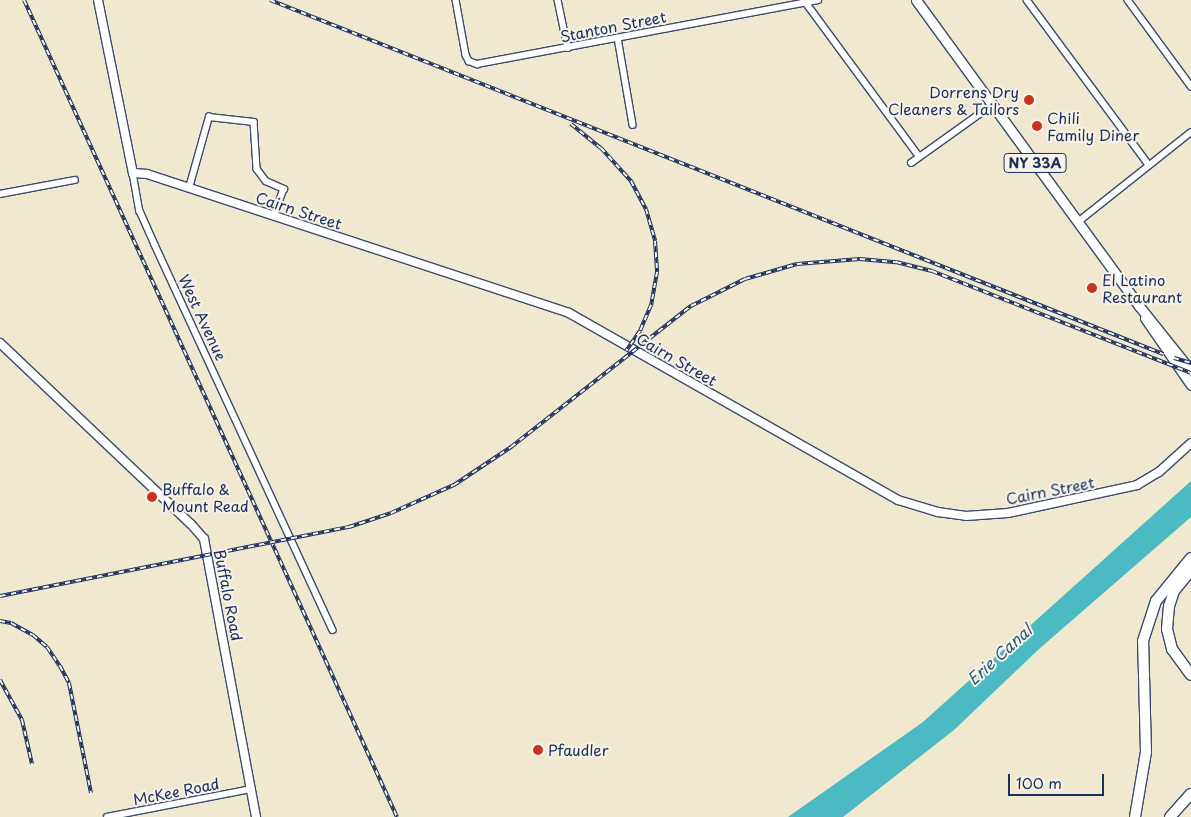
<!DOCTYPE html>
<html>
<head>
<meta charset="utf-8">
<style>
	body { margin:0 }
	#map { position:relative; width:1191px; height:817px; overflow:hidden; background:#f0e8cf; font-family:"Playpen Sans",sans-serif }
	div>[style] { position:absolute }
	.water>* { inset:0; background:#4cbac2 }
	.roads { filter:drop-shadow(1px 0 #3b4b6f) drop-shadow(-1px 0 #3b4b6f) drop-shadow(0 1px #3b4b6f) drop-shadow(0 -1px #3b4b6f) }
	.street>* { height:5.5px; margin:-2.75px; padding:0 2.75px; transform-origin:2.75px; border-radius:2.75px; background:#fff }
	.secondary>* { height:8px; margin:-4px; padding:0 4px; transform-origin:4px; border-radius:4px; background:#fff }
	.primary>* { height:9px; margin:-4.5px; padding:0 4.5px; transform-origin:4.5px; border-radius:4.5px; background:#fff }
	.highway>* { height:10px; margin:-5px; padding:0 5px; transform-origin:5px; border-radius:5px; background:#fff }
	.rail>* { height:4px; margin-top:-2px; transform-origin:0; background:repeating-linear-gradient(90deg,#f7f3e8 0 5.5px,#1b2f5e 0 11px); box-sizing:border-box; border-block:1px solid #1b2f5e }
	.dots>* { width:14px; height:14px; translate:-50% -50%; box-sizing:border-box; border:2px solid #f7f3e8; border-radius:50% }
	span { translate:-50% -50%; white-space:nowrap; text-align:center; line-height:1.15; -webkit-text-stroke:4px #f7f3e8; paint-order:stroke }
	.shield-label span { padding:1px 4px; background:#f7f3e8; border:1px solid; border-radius:4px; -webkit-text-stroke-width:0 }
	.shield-label { font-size:14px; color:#1b2f5e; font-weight:700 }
	.street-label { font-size:15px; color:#1b2f5e }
	.poi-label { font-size:15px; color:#1b2f5e }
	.right { translate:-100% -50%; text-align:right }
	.left { translate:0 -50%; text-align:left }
	.water-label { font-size:16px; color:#2a597c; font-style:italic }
	.scale { position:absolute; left:1008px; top:774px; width:96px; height:22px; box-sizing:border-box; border:2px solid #1b2f5e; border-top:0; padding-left:6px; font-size:15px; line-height:18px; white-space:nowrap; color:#1b2f5e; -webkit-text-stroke:4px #f7f3e8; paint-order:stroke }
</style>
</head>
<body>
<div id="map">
	<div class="water">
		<i style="clip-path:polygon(1191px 481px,1191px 517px,1039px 649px,954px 730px,843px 817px,788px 817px,923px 722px)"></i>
	</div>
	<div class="roads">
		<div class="street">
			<i style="left:456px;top:0;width:56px;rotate:79.7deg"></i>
			<i style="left:466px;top:55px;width:7px;rotate:63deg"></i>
			<i style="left:469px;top:61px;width:9px;rotate:21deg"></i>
			<i style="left:477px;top:64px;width:347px;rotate:-10.6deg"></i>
			<i style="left:558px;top:0;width:49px;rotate:78.2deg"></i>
			<i style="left:804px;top:0;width:194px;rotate:53.6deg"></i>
			<i style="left:1027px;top:0;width:205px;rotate:53.5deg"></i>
			<i style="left:1128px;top:0;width:107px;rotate:53.8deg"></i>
			<i style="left:618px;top:38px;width:88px;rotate:80.2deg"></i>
			<i style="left:911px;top:163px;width:100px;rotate:-35.6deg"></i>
			<i style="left:133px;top:173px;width:39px;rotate:80deg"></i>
			<i style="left:140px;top:211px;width:37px;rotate:66deg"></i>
			<i style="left:155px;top:245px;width:424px;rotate:65.2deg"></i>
			<i style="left:189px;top:188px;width:74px;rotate:-74.3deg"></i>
			<i style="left:209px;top:117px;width:45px;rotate:6.3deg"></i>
			<i style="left:254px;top:122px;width:47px;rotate:86.3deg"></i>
			<i style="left:257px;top:169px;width:15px;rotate:53deg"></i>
			<i style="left:266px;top:181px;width:20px;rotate:24deg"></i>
			<i style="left:284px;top:189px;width:29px;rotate:110deg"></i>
			<i style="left:0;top:194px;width:76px;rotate:-10.6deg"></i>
			<i style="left:1078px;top:222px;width:144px;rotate:-38.5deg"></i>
			<i style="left:107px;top:817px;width:147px;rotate:-11deg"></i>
		</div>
		<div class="secondary">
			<i style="left:98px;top:0;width:177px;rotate:78.6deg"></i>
			<i style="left:133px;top:173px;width:14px;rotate:4deg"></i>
			<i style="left:147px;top:174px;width:444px;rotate:18.2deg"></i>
			<i style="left:569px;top:313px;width:378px;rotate:29.6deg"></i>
			<i style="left:898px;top:500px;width:42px;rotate:16.7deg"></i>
			<i style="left:938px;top:512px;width:28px;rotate:8deg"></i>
			<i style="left:966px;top:516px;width:42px;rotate:-4.1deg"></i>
			<i style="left:1008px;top:513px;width:132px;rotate:-12.2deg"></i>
			<i style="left:1137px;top:485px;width:26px;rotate:-31deg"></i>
			<i style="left:1159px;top:472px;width:43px;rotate:-42.2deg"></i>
			<i style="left:0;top:343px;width:263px;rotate:43.5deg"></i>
			<i style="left:191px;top:524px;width:20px;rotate:49deg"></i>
			<i style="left:204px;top:539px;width:283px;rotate:79.4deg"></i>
		</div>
		<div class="primary">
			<i style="left:916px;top:0;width:379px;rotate:53.9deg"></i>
			<i style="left:1139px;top:306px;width:83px;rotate:51.3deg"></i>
			<i style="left:1145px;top:318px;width:81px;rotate:55.5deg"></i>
		</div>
		<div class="highway">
			<i style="left:1191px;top:570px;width:27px;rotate:129deg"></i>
			<i style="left:1174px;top:591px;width:16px;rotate:108deg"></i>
			<i style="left:1169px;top:606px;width:23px;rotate:95deg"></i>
			<i style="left:1167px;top:629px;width:21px;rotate:76deg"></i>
			<i style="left:1172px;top:649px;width:32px;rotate:54deg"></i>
			<i style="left:1135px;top:817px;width:66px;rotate:-80.4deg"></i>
			<i style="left:1146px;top:752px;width:111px;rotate:-91.5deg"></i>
			<i style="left:1143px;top:641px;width:42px;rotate:-72deg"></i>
			<i style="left:1156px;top:601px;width:55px;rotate:-50.9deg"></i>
			<i style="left:1170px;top:817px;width:31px;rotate:-48deg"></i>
		</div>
	</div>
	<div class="rail">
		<i style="left:24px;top:0;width:898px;rotate:65.46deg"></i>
		<i style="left:270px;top:0;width:961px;rotate:21.62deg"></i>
		<i style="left:571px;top:124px;width:38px;rotate:39deg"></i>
		<i style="left:601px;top:148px;width:45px;rotate:47.7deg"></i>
		<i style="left:631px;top:181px;width:32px;rotate:62deg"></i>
		<i style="left:646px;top:209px;width:33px;rotate:74deg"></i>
		<i style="left:655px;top:241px;width:31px;rotate:86deg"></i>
		<i style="left:657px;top:272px;width:34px;rotate:100deg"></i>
		<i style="left:651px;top:305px;width:28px;rotate:113deg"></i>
		<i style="left:640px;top:331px;width:24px;rotate:125deg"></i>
		<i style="left:1174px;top:358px;width:18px;rotate:16deg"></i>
		<i style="left:0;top:596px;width:356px;rotate:-11.2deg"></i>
		<i style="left:349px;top:527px;width:44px;rotate:-18.4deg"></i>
		<i style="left:391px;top:513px;width:69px;rotate:-24deg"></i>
		<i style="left:454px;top:485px;width:69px;rotate:-33.7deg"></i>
		<i style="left:511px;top:447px;width:229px;rotate:-38.1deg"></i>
		<i style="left:691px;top:306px;width:60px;rotate:-26.6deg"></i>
		<i style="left:745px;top:279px;width:54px;rotate:-16.1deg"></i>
		<i style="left:797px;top:264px;width:63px;rotate:-4.5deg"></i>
		<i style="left:860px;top:259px;width:36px;rotate:5deg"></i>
		<i style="left:896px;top:262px;width:37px;rotate:14deg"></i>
		<i style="left:932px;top:271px;width:278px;rotate:21.5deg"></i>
		<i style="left:0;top:621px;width:11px;rotate:10deg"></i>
		<i style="left:11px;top:623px;width:25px;rotate:29deg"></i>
		<i style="left:33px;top:635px;width:18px;rotate:41deg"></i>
		<i style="left:47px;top:647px;width:23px;rotate:56deg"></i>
		<i style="left:60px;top:666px;width:19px;rotate:62deg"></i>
		<i style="left:69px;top:683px;width:112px;rotate:78.7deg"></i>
		<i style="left:0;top:680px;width:46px;rotate:61.2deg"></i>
		<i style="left:22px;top:720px;width:45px;rotate:77.2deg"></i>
	</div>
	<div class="dots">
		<i style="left:1029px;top:100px;background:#c8321e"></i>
		<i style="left:1037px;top:126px;background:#c8321e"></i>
		<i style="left:1092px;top:288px;background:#c8321e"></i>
		<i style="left:152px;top:497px;background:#c8321e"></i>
		<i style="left:538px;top:750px;background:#c8321e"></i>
	</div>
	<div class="shield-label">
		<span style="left:1035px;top:163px">NY 33A</span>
	</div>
	<div class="street-label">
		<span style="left:613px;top:26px;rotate:-11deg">Stanton Street</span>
		<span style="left:299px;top:210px;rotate:18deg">Cairn Street</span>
		<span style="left:203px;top:317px;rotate:65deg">West Avenue</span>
		<span style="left:677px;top:359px;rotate:30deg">Cairn Street</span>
		<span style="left:1050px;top:490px;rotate:-11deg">Cairn Street</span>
		<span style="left:229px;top:595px;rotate:79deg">Buffalo Road</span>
		<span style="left:176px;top:791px;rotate:-11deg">McKee Road</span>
	</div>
	<div class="poi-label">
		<span class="right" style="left:1019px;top:100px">Dorrens Dry<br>Cleaners &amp; Tailors</span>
		<span class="left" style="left:1047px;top:126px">Chili<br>Family Diner</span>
		<span class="left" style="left:1102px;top:288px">El Latino<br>Restaurant</span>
		<span class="left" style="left:162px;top:497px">Buffalo &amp;<br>Mount Read</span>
		<span class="left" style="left:548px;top:750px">Pfaudler</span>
	</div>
	<div class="water-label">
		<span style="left:999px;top:654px;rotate:-42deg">Erie Canal</span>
	</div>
	<div class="scale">100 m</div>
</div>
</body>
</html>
